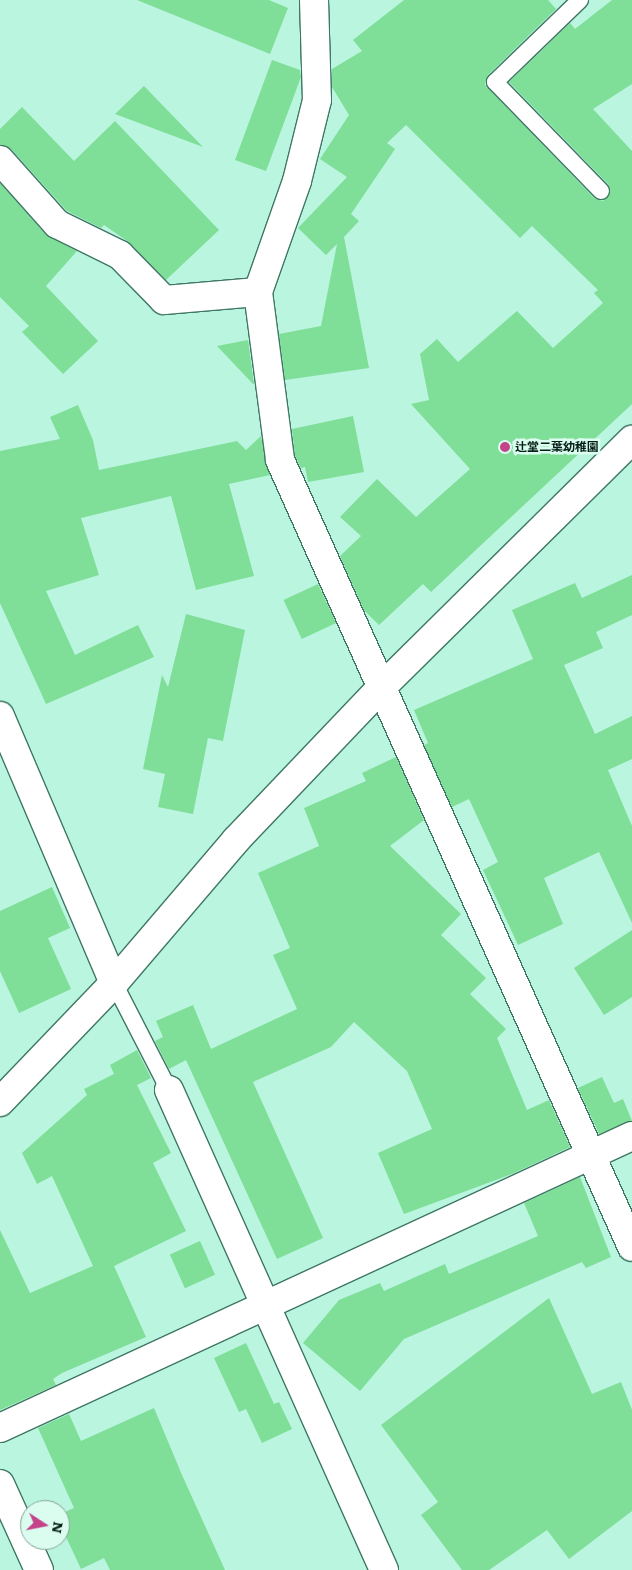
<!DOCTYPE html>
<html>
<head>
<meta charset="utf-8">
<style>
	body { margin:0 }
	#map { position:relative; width:632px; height:1570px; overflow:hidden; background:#baf5e0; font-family:Literata,"Noto Sans JP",serif }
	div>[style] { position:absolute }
	.building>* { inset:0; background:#7fde97; transform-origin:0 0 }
	.roads { filter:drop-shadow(1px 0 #3f7765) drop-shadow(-1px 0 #3f7765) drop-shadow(0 1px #3f7765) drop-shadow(0 -1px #3f7765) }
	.service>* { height:16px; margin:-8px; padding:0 8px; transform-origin:8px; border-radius:8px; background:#fff }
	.minor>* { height:28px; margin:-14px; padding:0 14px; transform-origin:14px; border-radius:14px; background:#fff }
	.tertiary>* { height:28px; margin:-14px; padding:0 14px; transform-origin:14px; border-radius:14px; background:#fff }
	.dots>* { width:14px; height:14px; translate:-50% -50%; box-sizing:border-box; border:2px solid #dafdf0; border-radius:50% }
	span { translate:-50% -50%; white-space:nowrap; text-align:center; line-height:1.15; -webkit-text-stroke:5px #dafdf0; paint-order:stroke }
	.poi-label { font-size:12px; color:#061e17; font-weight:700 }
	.left { translate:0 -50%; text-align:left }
	.north { position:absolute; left:20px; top:1500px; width:50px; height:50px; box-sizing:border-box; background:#dafdf0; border:1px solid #85a499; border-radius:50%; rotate:101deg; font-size:14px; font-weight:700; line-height:20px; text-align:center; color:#061e17 }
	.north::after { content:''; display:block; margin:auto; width:18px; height:22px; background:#c54389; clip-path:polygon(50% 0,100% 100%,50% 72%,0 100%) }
</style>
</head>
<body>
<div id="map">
	<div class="building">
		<i style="clip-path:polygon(137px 0,269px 0,288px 8px,270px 54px)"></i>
		<i style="clip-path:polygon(404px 0,548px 0,556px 9px,488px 75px,485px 85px,594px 198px,603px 201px,610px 194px,608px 184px,509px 82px,570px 23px,575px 29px,612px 0,632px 0,632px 84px,593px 109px,632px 151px,632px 404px,431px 592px,423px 584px,379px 625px,364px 610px,340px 556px,361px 536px,340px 517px,377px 479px,416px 517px,470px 469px,411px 404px,429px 400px,420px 354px,437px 339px,458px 362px,517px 311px,553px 348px,603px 303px,594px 293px,598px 290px,532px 226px,520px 238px,406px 125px,387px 143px,395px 149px,351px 214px,359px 221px,344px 237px,369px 368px,285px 380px,279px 334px,321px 326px,337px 244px,326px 255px,298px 228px,347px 177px,320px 159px,349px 115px,332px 87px,332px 69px,362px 51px,353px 40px)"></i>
		<i style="clip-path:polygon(272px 60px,300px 70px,301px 77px,266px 171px,235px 160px)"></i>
		<i style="clip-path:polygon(144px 86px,203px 147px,115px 114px)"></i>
		<i style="clip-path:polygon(22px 107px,74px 161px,115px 121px,219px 230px,166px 280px,127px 241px,104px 225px,101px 228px,67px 211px,12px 150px,0 145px,0 129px)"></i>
		<i style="clip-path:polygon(0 183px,46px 235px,77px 251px,46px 286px,98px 341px,63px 374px,22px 332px,29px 326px,0 297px)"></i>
		<i style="clip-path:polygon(248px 340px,254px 384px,253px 384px,217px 346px)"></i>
		<i style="clip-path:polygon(78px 405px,93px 440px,99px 470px,237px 441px,246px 450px,261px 436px,270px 475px,229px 484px,254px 576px,196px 590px,171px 496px,81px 518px,99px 575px,46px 591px,75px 655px,138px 625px,154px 657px,46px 704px,0 603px,0 451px,60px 439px,50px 417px)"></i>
		<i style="clip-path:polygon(353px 416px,364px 472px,308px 482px,305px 467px,301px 468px,295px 456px,292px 429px)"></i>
		<i style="clip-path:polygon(632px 575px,632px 615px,596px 632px,603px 648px,564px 665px,595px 734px,632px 716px,632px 759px,608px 770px,632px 826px,632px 923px,599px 852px,544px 878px,563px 924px,518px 945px,483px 870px,498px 862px,469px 799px,452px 807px,424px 745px,428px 743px,414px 710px,533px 659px,512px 610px,575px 583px,582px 598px)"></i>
		<i style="left:318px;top:584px;width:43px;height:38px;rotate:65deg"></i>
		<i style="clip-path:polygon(186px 614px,245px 630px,223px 741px,208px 738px,193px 814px,158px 807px,165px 774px,143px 769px,162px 675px,168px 687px)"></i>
		<i style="clip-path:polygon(396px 757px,424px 820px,390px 846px,461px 914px,441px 935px,486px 978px,470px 994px,506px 1029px,497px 1038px,527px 1110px,549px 1100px,570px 1147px,512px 1174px,404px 1214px,378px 1153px,432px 1129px,407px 1071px,354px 1022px,331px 1047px,253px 1082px,323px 1238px,277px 1259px,186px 1060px,169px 1069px,155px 1041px,163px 1037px,156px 1021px,193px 1005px,211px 1049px,297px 1009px,273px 955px,290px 948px,258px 873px,319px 846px,304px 808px,366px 781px,362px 773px)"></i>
		<i style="clip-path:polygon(52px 887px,70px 928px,48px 938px,71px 989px,19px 1013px,0 971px,0 911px)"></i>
		<i style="clip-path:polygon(632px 930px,632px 997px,604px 1015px,574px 968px)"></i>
		<i style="clip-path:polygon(137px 1050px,151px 1078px,137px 1085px,171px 1153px,153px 1163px,186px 1231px,114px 1266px,146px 1337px,62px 1373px,53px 1379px,56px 1385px,0 1410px,0 1230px,30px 1293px,93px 1266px,52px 1176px,37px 1184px,22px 1153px,87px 1095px,84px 1089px,114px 1074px,110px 1065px)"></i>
		<i style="clip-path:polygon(602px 1077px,614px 1103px,623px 1099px,632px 1121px,599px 1134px,578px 1088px)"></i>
		<i style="clip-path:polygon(580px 1177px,611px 1257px,586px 1268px,582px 1262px,404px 1339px,360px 1391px,303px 1343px,339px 1300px,380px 1283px,384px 1291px,445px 1264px,449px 1274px,538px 1236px,524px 1203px)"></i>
		<i style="left:200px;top:1241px;width:37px;height:33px;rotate:66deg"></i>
		<i style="clip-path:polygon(549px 1298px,592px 1394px,621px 1382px,632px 1410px,632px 1511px,569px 1559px,547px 1530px,489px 1570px,462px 1570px,421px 1515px,438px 1502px,381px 1425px)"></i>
		<i style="clip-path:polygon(246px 1343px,274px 1404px,279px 1402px,292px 1429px,262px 1443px,246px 1409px,239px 1412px,214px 1358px)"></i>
		<i style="clip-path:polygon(154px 1408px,182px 1475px,225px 1570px,110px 1570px,104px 1558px,81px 1569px,60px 1524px,60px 1514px,74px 1508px,38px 1428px,69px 1414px,81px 1441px)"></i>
	</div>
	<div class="roads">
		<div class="service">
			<i style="left:580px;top:0;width:118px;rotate:136deg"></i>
			<i style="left:495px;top:82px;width:152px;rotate:45.8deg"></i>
			<i style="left:114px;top:983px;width:120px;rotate:62.8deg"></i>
		</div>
		<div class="minor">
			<i style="left:314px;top:0;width:100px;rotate:88.3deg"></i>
			<i style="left:317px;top:100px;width:83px;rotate:103.9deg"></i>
			<i style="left:297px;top:181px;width:118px;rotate:109.4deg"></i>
			<i style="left:258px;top:292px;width:169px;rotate:82.5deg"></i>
			<i style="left:280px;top:460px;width:862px;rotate:65.9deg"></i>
			<i style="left:0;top:160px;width:86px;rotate:48.3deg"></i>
			<i style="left:57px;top:224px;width:70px;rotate:26.2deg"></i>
			<i style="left:120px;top:255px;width:63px;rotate:45.6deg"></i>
			<i style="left:164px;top:300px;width:94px;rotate:-4.9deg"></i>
			<i style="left:0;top:716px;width:290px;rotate:66.9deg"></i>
			<i style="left:169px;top:1090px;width:526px;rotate:65.87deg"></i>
			<i style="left:0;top:1428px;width:696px;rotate:-24.8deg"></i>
			<i style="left:0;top:1484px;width:94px;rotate:65.6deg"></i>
		</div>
		<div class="tertiary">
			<i style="left:0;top:1102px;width:165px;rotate:-46.2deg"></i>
			<i style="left:114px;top:983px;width:188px;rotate:-49.5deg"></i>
			<i style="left:236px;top:840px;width:210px;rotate:-46.4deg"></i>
			<i style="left:381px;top:688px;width:353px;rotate:-44.7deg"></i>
		</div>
	</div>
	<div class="dots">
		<i style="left:505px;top:447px;background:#c54389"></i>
	</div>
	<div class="poi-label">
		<span class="left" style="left:515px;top:447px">辻堂二葉幼稚園</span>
	</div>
	<div class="north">N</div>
</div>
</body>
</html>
